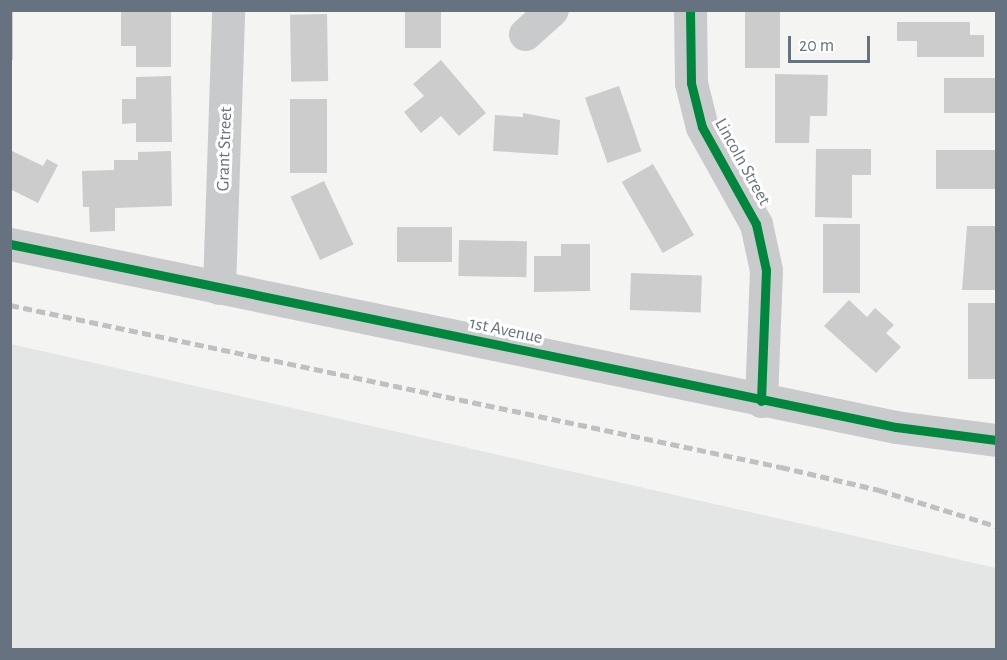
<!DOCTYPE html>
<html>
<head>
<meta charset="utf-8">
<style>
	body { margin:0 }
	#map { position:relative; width:1007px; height:660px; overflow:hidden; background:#f4f4f3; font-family:"Alegreya Sans",sans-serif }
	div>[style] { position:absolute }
	.built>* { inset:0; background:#e4e6e6 }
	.building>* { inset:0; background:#cccccd; transform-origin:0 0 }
	.minor>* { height:33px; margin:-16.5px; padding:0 16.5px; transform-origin:16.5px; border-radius:16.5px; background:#c9cacb }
	.rail>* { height:4.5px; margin-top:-2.25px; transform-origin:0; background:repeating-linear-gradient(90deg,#bfc0c1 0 9px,transparent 0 13.5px) }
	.cycleway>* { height:9px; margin:-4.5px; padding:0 4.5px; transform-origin:4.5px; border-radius:4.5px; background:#00873e }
	span { translate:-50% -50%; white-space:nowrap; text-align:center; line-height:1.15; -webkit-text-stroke:6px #fff; paint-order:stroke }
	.street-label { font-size:18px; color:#677280 }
	.frame { position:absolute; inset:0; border:12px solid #677280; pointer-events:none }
	.scale { position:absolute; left:788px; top:36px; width:82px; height:27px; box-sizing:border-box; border:3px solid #677280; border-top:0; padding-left:8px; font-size:18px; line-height:21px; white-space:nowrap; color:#677280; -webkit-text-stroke:4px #fff; paint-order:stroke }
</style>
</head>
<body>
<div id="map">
	<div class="built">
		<i style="clip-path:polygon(11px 344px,996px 568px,996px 649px,11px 649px)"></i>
	</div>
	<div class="building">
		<i style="left:10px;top:10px;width:3px;height:50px"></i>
		<i style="clip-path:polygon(121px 10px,171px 10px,171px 67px,136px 67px,136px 46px,121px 46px)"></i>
		<i style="left:405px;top:10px;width:36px;height:38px"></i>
		<i style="left:745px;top:10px;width:35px;height:58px"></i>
		<i style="left:327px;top:14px;width:67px;height:37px;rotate:89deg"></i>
		<i style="clip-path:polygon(897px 22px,970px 22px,970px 35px,984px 35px,984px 57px,917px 57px,917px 41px,897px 41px)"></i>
		<i style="clip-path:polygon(441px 60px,486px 113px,459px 136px,441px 116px,421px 133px,404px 112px,424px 96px,413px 84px)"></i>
		<i style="clip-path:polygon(775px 74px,828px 75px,827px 116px,810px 116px,809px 143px,775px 143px)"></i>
		<i style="clip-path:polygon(171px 76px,172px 142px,136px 142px,136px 123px,122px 124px,122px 99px,136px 99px,136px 77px)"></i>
		<i style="left:996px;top:78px;width:35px;height:52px;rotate:90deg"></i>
		<i style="left:619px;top:86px;width:69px;height:36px;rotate:71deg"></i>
		<i style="left:290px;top:99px;width:37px;height:74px"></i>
		<i style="clip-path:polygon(523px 113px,560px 120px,558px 155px,493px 151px,495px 115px,523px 117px)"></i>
		<i style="clip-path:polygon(816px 149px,871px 149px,871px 175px,852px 175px,852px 218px,815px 217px)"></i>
		<i style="clip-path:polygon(10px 150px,43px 166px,47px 159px,58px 165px,38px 203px,10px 189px)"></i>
		<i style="left:936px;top:150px;width:60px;height:39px"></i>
		<i style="clip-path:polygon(171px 151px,172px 206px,115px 208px,115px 231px,90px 232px,89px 207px,83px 207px,82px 171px,114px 170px,114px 160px,138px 160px,138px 152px)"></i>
		<i style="left:653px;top:164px;width:82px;height:36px;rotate:60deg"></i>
		<i style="left:324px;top:181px;width:70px;height:37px;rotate:65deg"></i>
		<i style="left:823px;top:224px;width:37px;height:69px"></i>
		<i style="clip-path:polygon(967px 226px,996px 226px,996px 290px,962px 290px)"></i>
		<i style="left:397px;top:227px;width:55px;height:35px"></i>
		<i style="left:459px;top:240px;width:68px;height:36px;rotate:1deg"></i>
		<i style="clip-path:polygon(561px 244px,590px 244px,590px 291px,534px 292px,534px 256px,561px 256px)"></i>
		<i style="left:631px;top:273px;width:71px;height:37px;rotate:2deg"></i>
		<i style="clip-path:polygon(849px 300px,867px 317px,875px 308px,894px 325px,886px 333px,901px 347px,876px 373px,824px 326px)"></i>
		<i style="left:968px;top:303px;width:28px;height:76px"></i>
	</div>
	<div class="minor">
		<i style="left:690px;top:10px;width:73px;rotate:89.2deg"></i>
		<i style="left:691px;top:83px;width:45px;rotate:76deg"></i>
		<i style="left:702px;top:127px;width:111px;rotate:60.9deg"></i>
		<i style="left:756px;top:224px;width:47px;rotate:77.7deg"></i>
		<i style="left:766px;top:270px;width:131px;rotate:92.2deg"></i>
		<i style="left:525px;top:34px;width:36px;rotate:-42deg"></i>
		<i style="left:10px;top:244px;width:905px;rotate:11.67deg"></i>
		<i style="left:896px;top:427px;width:101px;rotate:7.4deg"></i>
		<i style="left:219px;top:288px;width:278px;rotate:-88.1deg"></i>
	</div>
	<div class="rail">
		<i style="left:10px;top:305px;width:788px;rotate:11.87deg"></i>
		<i style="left:781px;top:467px;width:101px;rotate:13.2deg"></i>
		<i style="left:879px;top:490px;width:122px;rotate:17.1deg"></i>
	</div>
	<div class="cycleway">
		<i style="left:690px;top:10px;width:73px;rotate:89.2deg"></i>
		<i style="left:691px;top:83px;width:45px;rotate:76deg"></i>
		<i style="left:702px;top:127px;width:111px;rotate:60.9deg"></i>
		<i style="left:756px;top:224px;width:47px;rotate:77.7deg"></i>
		<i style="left:766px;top:270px;width:131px;rotate:92.2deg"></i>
		<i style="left:10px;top:244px;width:905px;rotate:11.67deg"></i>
		<i style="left:896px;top:427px;width:101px;rotate:7.4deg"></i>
	</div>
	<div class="street-label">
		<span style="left:225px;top:149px;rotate:-88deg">Grant Street</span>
		<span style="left:742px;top:162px;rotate:61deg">Lincoln Street</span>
		<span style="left:506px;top:331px;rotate:12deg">1st Avenue</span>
	</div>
	<div class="frame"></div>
	<div class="scale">20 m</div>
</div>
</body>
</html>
